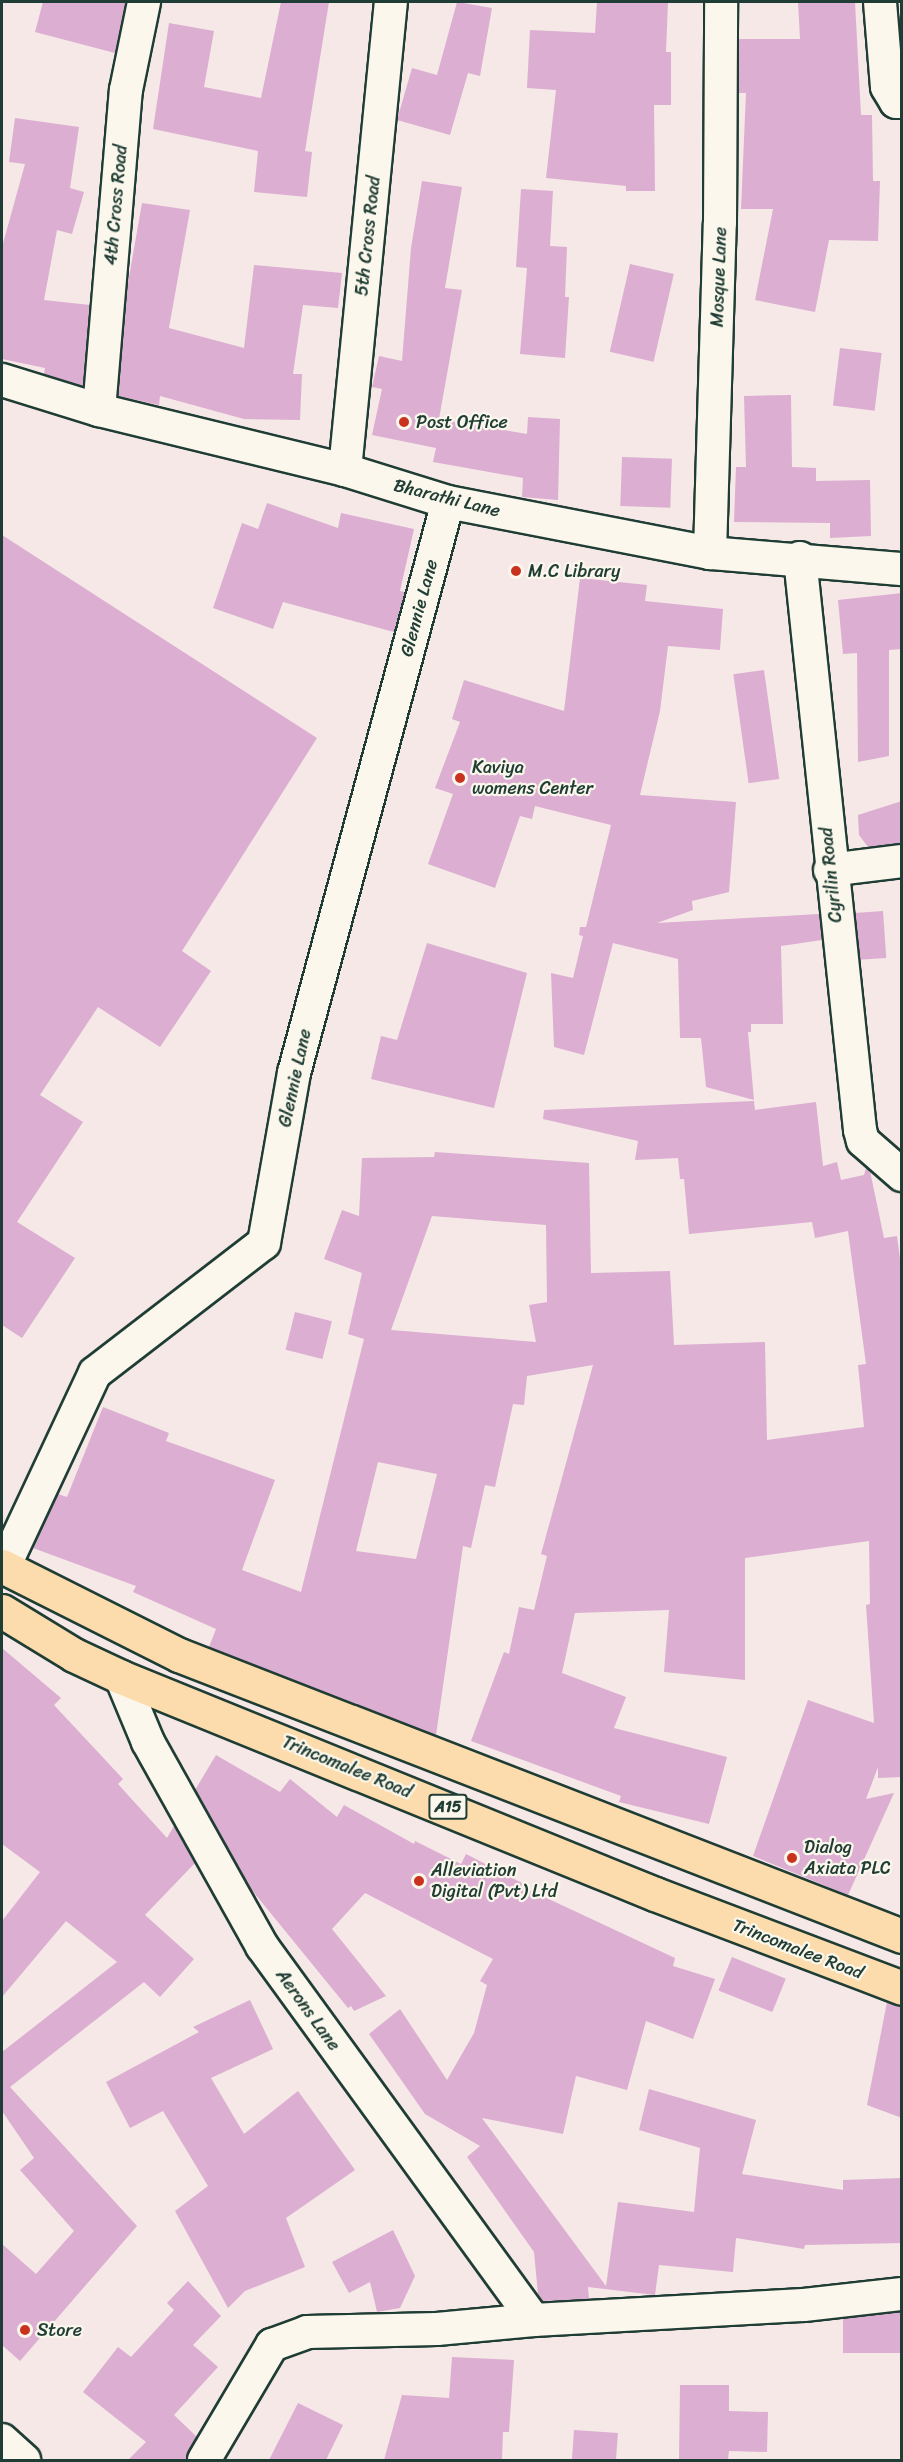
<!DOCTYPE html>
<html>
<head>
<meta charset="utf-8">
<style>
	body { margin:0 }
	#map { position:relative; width:903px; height:2462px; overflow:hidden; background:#f5e8e7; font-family:Sriracha,sans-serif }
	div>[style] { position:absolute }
	.building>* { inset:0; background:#dcaed1; transform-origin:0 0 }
	.roads { filter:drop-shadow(2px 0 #1f3d34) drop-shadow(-2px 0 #1f3d34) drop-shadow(0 2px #1f3d34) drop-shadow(0 -2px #1f3d34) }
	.street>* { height:32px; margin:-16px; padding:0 16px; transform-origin:16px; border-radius:16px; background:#fbf7ec }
	.highway>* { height:33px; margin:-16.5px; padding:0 16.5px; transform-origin:16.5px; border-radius:16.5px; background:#fcdcac }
	.dots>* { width:16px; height:16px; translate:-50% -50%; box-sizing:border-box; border:3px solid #fbf7ec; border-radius:50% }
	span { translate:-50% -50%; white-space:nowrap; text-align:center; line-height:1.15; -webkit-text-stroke:4.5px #fbf7ec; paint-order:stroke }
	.shield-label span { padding:2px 4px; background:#fbf7ec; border:2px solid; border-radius:4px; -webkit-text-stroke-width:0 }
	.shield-label { font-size:16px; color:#1f3d34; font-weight:700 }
	.street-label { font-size:18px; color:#1f3d34 }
	.poi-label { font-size:18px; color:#1f3d34 }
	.left { translate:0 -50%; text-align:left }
	.frame { position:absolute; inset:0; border:3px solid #1f3d34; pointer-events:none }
</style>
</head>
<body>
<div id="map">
	<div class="building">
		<i style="clip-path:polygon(43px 2px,126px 2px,115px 53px,35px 32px)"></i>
		<i style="clip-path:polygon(281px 2px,329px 2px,305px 151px,312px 152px,307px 197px,254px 192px,258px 151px,153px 129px,169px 23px,214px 31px,204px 87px,261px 98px)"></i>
		<i style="clip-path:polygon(457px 2px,492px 8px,480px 76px,468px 73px,450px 135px,397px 120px,412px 68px,437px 75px)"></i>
		<i style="clip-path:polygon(597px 2px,668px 2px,666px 52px,671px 52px,671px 105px,654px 105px,655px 191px,626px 191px,626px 186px,546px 178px,556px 90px,527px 88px,530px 30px,595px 33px)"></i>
		<i style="clip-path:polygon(798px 2px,855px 2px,861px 115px,872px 115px,873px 181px,880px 181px,878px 241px,829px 240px,815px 312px,755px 300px,773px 209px,741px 209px,746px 93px,739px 93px,739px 39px,800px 39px)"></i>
		<i style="clip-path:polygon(15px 118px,79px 127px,70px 188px,84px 192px,72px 234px,57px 230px,44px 300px,90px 305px,83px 386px,44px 374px,45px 368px,2px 359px,2px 247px,25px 164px,9px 162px)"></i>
		<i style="clip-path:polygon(422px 181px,462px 187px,445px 288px,462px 290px,439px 419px,527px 434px,528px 417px,560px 419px,558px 500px,522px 497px,523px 478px,433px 462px,436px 448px,372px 435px,382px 389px,372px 387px,379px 356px,402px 361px,411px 248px)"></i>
		<i style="clip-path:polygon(521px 189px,553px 191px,550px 246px,567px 247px,565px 297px,569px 297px,565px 358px,520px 354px,527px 268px,516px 267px)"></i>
		<i style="clip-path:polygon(142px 203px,190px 210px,169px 328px,244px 348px,254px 265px,342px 273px,338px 308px,303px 305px,293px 374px,302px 374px,300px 420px,244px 419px,160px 396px,159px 405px,118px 396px,128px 283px)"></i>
		<i style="left:630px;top:264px;width:45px;height:90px;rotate:13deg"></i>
		<i style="left:840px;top:348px;width:42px;height:58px;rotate:7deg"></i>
		<i style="clip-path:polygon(791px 395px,792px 467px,816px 468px,816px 481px,870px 480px,871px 536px,830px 538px,830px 523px,734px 522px,736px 467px,746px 467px,744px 396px)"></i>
		<i style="left:622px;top:457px;width:50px;height:49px;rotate:2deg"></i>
		<i style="clip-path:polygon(267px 503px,338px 528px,341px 513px,414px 529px,400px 591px,405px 592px,394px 632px,283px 602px,273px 629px,213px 608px,242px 523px,258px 529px)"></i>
		<i style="clip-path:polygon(2px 535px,317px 738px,182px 951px,211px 971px,160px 1047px,98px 1007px,40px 1095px,83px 1122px,17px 1222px,75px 1258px,22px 1338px,2px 1325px)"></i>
		<i style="clip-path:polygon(580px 578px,647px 585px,645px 601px,723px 609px,720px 650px,668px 646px,660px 711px,640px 795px,736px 802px,729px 892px,692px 901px,693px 910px,657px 923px,819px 914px,822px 940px,781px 946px,783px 1024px,751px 1024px,751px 1032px,748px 1032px,754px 1100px,706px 1087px,701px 1038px,680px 1038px,678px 959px,613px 943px,584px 1055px,554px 1047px,551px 973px,573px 978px,583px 936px,579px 935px,580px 927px,586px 927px,611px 825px,535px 806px,532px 819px,520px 816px,495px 888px,428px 864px,453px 794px,435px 788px,460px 722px,452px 719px,464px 680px,564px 711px)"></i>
		<i style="clip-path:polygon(902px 593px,902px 649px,889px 650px,889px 756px,858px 762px,857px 653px,843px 654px,838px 600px)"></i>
		<i style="left:764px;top:670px;width:110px;height:31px;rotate:82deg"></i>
		<i style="clip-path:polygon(902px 801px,902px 843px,868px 847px,859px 835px,858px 815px)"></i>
		<i style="left:883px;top:911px;width:47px;height:28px;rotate:86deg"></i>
		<i style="clip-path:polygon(427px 943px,527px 973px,494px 1108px,371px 1079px,381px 1036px,397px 1040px)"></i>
		<i style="clip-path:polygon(evenodd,754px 1101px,755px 1110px,816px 1102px,823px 1166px,837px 1162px,841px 1180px,864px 1175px,866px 1168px,870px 1171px,884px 1238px,897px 1236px,902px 1274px,902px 1777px,878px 1778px,878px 1767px,866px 1799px,894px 1793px,848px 1895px,753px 1856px,808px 1700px,874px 1723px,866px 1605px,870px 1604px,869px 1541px,745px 1558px,745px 1680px,664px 1672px,669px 1610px,575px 1613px,562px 1673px,626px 1697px,614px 1728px,727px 1757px,709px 1824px,619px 1802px,621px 1796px,471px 1741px,504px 1652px,509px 1654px,519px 1607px,534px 1610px,547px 1556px,541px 1554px,593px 1365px,527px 1376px,524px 1405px,513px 1404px,495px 1487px,485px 1485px,471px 1548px,463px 1546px,436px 1735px,209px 1647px,216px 1629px,133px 1592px,136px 1586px,33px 1548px,58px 1494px,67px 1497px,103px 1407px,169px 1433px,166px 1441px,275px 1480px,242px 1570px,301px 1592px,364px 1339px,348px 1334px,362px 1273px,324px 1259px,342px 1210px,359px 1216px,362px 1158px,434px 1157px,435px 1152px,589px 1163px,591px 1273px,670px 1271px,674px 1345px,765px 1342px,767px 1440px,864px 1427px,858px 1365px,866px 1364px,848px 1231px,815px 1238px,812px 1222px,689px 1234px,684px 1179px,680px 1179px,678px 1158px,635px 1160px,638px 1141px,543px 1119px,544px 1110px,754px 1101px,432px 1216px,546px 1225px,547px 1302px,529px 1305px,536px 1342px,391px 1330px,432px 1216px,754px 1101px,378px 1462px,437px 1474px,416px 1559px,356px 1551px,378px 1462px)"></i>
		<i style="left:295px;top:1312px;width:38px;height:39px;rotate:14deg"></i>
		<i style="clip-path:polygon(2px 1648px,61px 1698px,54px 1705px,123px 1779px,118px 1784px,167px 1838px,174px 1826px,195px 1863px,145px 1915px,194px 1959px,160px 1997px,144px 1982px,10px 2087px,137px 2226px,20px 2361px,2px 2345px,2px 2244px,36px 2274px,74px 2231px,20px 2170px,34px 2158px,2px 2111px,2px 2052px,117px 1962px,66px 1921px,2px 1997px,2px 1921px,40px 1872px,2px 1844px)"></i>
		<i style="clip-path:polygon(216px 1755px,280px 1792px,290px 1779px,337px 1817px,344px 1805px,414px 1844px,415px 1841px,461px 1864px,466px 1854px,524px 1884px,523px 1887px,675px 1958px,673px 1966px,715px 1979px,693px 2039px,646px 2021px,627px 2090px,576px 2076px,563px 2134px,482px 2118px,606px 2286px,618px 2202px,694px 2212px,700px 2148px,639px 2130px,649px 2089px,756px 2120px,742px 2174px,843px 2190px,843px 2180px,902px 2178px,902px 2243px,805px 2245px,804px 2249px,736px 2238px,733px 2272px,659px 2265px,655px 2295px,588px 2287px,589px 2299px,543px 2301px,538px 2294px,534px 2252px,467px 2157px,480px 2146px,425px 2114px,369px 2034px,400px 2009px,447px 2080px,474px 2033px,487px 1985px,480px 1981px,493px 1959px,365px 1893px,332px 1929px,386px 1996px,354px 2011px,351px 2006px,348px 2008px,251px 1889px,195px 1790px)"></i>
		<i style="left:732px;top:1957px;width:58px;height:36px;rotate:22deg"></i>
		<i style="clip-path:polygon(250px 2000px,273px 2049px,211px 2078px,244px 2134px,298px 2091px,355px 2170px,286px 2218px,305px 2267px,245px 2291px,228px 2308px,175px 2211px,208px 2186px,163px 2111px,130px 2128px,106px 2082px,199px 2032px,193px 2027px)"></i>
		<i style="clip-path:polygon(887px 2002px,902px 2006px,902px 2118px,867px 2105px)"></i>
		<i style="clip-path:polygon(393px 2230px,415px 2276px,400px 2308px,377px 2312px,370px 2282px,349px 2293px,332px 2262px)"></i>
		<i style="clip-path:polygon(188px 2281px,221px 2316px,193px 2345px,218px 2367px,174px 2415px,197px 2437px,186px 2460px,128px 2460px,146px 2442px,83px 2392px,118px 2347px,131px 2357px,174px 2310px,167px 2303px)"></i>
		<i style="left:902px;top:2312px;width:41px;height:59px;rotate:90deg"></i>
		<i style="clip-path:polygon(452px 2357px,514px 2360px,509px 2432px,503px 2432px,502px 2460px,384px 2460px,402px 2395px,449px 2398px)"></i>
		<i style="clip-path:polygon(680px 2385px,729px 2385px,729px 2411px,768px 2412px,767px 2452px,729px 2451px,728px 2460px,679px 2460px)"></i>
		<i style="clip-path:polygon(298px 2403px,343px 2425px,326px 2460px,269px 2460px)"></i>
		<i style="left:574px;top:2430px;width:44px;height:30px;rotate:4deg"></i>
	</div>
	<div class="roads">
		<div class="street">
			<i style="left:880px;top:2px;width:85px;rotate:85.3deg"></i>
			<i style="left:887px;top:87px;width:17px;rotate:59deg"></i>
			<i style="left:896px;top:102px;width:6px"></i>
			<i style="left:2px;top:380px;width:102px;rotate:17.2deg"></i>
			<i style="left:99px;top:410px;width:253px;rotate:13.7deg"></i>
			<i style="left:345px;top:470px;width:108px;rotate:17.3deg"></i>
			<i style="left:448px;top:502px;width:267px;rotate:11deg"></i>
			<i style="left:710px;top:553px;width:193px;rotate:4.8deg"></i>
			<i style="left:99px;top:410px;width:321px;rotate:-85.2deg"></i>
			<i style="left:126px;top:90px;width:90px;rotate:-78.4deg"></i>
			<i style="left:345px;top:470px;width:470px;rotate:-84.4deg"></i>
			<i style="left:710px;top:553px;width:330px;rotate:-88.3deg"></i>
			<i style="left:720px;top:223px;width:221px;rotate:-89.7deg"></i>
			<i style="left:800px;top:558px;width:575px;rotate:84.01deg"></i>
			<i style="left:860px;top:1130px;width:11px;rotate:75deg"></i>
			<i style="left:863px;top:1141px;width:52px;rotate:41.1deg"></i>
			<i style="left:830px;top:870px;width:73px;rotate:-7.1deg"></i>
			<i style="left:4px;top:1567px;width:214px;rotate:-64.9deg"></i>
			<i style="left:95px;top:1373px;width:213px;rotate:-37.6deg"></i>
			<i style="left:264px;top:1243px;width:173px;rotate:-80deg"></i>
			<i style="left:294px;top:1073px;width:591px;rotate:-74.91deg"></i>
			<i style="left:121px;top:1677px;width:70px;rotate:67.4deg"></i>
			<i style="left:148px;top:1742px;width:234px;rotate:60.8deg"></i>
			<i style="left:262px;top:1946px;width:462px;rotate:54deg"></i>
			<i style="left:2px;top:2440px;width:30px;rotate:42deg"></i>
			<i style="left:204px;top:2460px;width:134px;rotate:-59.4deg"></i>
			<i style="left:272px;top:2345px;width:37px;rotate:-20deg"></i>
			<i style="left:307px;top:2332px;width:130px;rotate:-1.3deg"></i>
			<i style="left:437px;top:2329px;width:97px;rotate:-5.3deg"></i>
			<i style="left:534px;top:2320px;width:270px;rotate:-3.2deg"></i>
			<i style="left:804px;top:2305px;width:99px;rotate:-6.4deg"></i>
		</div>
		<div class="highway">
			<i style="left:2px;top:1566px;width:198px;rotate:26.7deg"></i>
			<i style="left:179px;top:1655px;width:776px;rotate:21.24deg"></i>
			<i style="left:2px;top:1611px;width:84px;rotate:31.4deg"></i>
			<i style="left:74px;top:1655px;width:52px;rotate:25.1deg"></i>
			<i style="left:121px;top:1677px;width:576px;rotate:22.12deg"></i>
			<i style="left:655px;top:1894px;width:264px;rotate:20.8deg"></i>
		</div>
	</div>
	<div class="dots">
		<i style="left:404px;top:422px;background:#c8321e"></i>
		<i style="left:516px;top:571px;background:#c8321e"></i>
		<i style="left:460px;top:778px;background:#c8321e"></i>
		<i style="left:792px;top:1858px;background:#c8321e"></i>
		<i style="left:419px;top:1881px;background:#c8321e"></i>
		<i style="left:25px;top:2330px;background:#c8321e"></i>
	</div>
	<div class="shield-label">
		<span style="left:448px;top:1807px">A15</span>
	</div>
	<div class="street-label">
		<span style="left:116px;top:205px;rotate:-85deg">4th Cross Road</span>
		<span style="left:368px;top:236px;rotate:-84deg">5th Cross Road</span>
		<span style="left:719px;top:277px;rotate:-88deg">Mosque Lane</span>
		<span style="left:447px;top:498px;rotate:14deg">Bharathi Lane</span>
		<span style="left:419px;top:608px;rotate:-75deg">Glennie Lane</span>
		<span style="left:831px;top:875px;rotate:-96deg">Cyrilin Road</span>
		<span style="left:295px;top:1078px;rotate:-78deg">Glennie Lane</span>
		<span style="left:347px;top:1767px;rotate:22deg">Trincomalee Road</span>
		<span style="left:798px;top:1949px;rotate:21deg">Trincomalee Road</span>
		<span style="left:308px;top:2010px;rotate:54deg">Aerons Lane</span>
	</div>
	<div class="poi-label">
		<span class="left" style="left:416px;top:422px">Post Office</span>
		<span class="left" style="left:528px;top:571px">M.C Library</span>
		<span class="left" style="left:472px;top:778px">Kaviya<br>womens Center</span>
		<span class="left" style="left:804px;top:1858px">Dialog<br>Axiata PLC</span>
		<span class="left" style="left:431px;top:1881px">Alleviation<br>Digital (Pvt) Ltd</span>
		<span class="left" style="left:37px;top:2330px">Store</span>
	</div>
	<div class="frame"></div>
</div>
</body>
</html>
